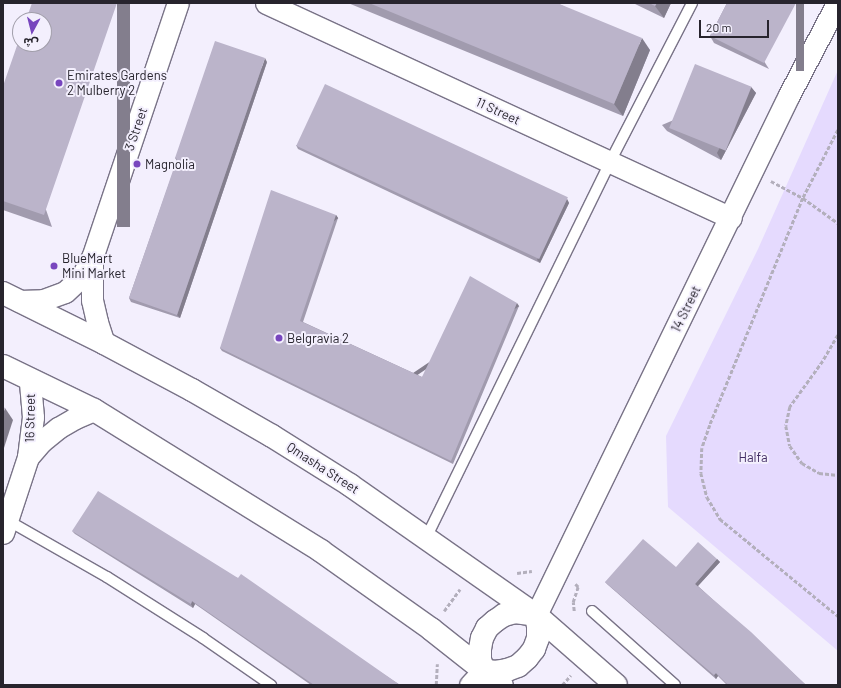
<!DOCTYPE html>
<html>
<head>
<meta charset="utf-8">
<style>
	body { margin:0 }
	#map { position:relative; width:841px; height:688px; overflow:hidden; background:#f3effd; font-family:Barlow,"Noto Sans Arabic",sans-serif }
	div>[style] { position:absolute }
	.green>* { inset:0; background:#e5dafe }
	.path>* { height:2.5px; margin-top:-1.25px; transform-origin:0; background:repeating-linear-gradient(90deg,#b3afbc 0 4px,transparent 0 6px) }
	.roads { filter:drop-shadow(1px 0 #797387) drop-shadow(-1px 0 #797387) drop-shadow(0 1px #797387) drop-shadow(0 -1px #797387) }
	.service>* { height:10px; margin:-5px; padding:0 5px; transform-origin:5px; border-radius:5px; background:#fff }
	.minor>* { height:21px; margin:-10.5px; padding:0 10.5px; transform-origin:10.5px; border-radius:10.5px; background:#fff }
	.tertiary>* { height:22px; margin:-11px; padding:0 11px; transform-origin:11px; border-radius:11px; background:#fff }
	.wall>* { inset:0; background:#a19bae }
	.shaded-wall>* { inset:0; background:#837e8d; transform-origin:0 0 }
	.building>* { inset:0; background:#bbb4ca; transform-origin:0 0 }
	.dots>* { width:11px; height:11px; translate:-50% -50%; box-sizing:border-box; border:2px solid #f3effd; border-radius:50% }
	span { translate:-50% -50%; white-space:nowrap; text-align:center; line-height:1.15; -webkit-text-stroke:4px #f3effd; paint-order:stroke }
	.poi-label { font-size:13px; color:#27242d }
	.left { translate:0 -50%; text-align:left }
	.street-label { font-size:13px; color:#27242d }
	.park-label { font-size:13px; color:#422d63 }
	.frame { position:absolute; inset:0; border:4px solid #27242d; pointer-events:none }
	.north { position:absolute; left:12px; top:12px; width:40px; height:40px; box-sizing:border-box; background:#f3effd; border:1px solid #a19eaa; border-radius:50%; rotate:187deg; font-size:11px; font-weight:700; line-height:16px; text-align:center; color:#27242d }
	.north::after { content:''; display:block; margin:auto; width:14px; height:18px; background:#7846be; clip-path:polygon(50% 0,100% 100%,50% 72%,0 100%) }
	.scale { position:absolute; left:699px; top:20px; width:70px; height:18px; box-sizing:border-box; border:2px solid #27242d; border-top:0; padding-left:5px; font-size:12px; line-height:14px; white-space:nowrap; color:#27242d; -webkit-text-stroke:3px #f3effd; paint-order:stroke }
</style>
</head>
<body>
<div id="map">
	<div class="green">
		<i style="clip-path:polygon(838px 70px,838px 651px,668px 507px,666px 436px,758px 249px)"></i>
	</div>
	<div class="path">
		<i style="left:838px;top:130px;width:76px;rotate:117.2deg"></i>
		<i style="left:803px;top:198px;width:245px;rotate:112.3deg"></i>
		<i style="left:710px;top:425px;width:24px;rotate:109deg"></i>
		<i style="left:702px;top:448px;width:25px;rotate:92deg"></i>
		<i style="left:701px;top:473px;width:25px;rotate:76deg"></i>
		<i style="left:707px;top:497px;width:26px;rotate:59deg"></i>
		<i style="left:720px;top:519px;width:153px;rotate:39.4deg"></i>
		<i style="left:771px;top:181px;width:36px;rotate:28deg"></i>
		<i style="left:803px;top:198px;width:43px;rotate:35.5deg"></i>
		<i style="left:838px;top:335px;width:30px;rotate:120deg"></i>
		<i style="left:823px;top:361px;width:57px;rotate:125.7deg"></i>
		<i style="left:790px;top:407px;width:19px;rotate:102deg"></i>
		<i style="left:786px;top:426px;width:20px;rotate:79deg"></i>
		<i style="left:790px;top:446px;width:21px;rotate:55deg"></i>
		<i style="left:802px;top:463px;width:20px;rotate:30deg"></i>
		<i style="left:819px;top:473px;width:19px;rotate:6deg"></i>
		<i style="left:517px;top:573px;width:15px;rotate:-8deg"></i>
		<i style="left:444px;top:611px;width:27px;rotate:-54deg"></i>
		<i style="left:574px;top:611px;width:9px;rotate:-96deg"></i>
		<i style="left:573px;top:602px;width:16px;rotate:-72deg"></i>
		<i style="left:578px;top:587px;width:4px;rotate:-135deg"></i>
		<i style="left:436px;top:685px;width:21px;rotate:-87deg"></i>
		<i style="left:562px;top:685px;width:13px;rotate:-48deg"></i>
	</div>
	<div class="roads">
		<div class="service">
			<i style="left:7px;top:520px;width:115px;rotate:29.7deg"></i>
			<i style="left:107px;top:577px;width:114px;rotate:32.4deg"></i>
			<i style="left:203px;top:638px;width:83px;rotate:34.7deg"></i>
			<i style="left:426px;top:538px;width:419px;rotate:-63.9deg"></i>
			<i style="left:610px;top:162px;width:179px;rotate:-62.7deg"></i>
			<i style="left:592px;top:611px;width:111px;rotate:41.7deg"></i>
		</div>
		<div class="minor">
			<i style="left:266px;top:3px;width:512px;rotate:24.81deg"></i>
			<i style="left:92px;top:258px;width:42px;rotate:90deg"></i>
			<i style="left:92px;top:300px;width:23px;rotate:77deg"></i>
			<i style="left:97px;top:322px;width:22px;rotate:72deg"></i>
			<i style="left:19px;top:301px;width:24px;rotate:-2deg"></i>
			<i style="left:43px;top:300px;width:23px;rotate:-20deg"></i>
			<i style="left:65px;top:292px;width:23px;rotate:-43deg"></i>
			<i style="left:82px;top:276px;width:24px;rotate:-62deg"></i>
			<i style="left:93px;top:255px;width:266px;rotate:-71.4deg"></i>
			<i style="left:28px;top:457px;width:21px;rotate:-49deg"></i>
			<i style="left:42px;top:441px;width:21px;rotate:-39deg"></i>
			<i style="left:58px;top:428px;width:20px;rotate:-30deg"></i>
			<i style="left:75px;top:418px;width:21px;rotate:-23deg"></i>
			<i style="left:3px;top:533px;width:80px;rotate:-71.8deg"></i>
			<i style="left:28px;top:457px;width:40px;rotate:-82.9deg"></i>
			<i style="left:33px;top:417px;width:38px;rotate:-95deg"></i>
			<i style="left:536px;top:615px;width:578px;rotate:-64.06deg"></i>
			<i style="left:789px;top:95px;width:104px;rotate:-62.4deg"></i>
			<i style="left:470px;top:685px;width:21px;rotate:-47deg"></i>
		</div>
		<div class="tertiary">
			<i style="left:3px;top:293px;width:113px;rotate:26.3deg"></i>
			<i style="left:104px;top:343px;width:100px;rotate:28.1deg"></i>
			<i style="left:192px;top:390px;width:92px;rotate:29.9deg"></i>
			<i style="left:272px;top:436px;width:92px;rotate:32.1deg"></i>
			<i style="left:350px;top:485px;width:227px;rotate:35deg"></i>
			<i style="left:536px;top:615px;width:106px;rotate:41.2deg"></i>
			<i style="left:3px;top:366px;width:101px;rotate:25.8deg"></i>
			<i style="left:94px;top:410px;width:267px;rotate:31.8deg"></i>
			<i style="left:321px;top:551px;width:135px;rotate:35.3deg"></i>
			<i style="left:431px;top:629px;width:90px;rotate:38.3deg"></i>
			<i style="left:515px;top:612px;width:21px;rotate:8deg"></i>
			<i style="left:536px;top:615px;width:11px;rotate:80deg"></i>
			<i style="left:538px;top:626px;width:12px;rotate:90deg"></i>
			<i style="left:538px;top:638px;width:12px;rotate:110deg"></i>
			<i style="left:534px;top:649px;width:11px;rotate:128deg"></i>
			<i style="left:527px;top:658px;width:12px;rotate:138deg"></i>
			<i style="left:518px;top:666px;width:12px;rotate:160deg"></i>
			<i style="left:507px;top:670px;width:12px;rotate:171deg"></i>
			<i style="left:495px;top:672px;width:11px;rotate:-170deg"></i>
			<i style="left:484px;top:670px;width:11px;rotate:-112deg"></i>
			<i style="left:480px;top:660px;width:11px;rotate:-90deg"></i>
			<i style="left:480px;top:649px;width:11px;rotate:-80deg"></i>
			<i style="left:482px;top:638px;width:11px;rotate:-63deg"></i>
			<i style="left:487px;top:628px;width:11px;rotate:-41deg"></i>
			<i style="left:495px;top:621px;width:11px;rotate:-34deg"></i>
			<i style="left:504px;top:615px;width:11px;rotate:-15deg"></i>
		</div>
	</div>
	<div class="wall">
		<i style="clip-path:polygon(348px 3px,557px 3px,650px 50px,623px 116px)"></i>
		<i style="clip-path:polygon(633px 3px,671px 3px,664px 18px)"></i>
		<i style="clip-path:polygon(727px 3px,769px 69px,714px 43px,710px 36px)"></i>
		<i style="clip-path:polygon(267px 62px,180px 318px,131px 302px,129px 298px,177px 161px,175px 158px)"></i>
		<i style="clip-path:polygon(3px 86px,52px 227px,3px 210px)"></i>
		<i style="clip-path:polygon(751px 87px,756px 93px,721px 160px,667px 131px,662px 125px)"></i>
		<i style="clip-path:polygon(296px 145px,567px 199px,569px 203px,540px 263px,298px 149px)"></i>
		<i style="clip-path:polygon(336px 215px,338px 218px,303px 322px,422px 377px,519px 306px,453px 464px,222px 351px,220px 348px)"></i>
		<i style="clip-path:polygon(72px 531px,238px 578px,400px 685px,311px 685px,195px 604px,193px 608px,75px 534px)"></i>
		<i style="clip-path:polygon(717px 559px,720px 562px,698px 586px,806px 685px,727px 685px,718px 676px,716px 679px,608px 585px,605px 582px)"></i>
	</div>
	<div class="shaded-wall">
		<i style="left:117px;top:3px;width:13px;height:224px"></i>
		<i style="clip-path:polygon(657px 3px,671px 3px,664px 18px,655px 6px)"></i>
		<i style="left:796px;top:3px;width:8px;height:68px"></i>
		<i style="clip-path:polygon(642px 38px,650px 50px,623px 116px,614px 104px)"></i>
		<i style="clip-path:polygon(265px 58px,267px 62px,180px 318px,177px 315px)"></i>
		<i style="clip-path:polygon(751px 87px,756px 93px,721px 160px,717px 153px)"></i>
		<i style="clip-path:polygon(567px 199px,569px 203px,540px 263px,537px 260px)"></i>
		<i style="left:336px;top:215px;width:4px;height:112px;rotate:56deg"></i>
		<i style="left:517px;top:303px;width:4px;height:171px;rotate:56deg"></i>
		<i style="clip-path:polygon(5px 408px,13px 420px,3px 451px,3px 414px)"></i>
		<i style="clip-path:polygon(717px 559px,720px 562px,697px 587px,695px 584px)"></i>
		<i style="clip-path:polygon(192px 601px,195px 604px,193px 608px,191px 604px)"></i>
		<i style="clip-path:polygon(716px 673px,718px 676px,716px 679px,714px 675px)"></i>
	</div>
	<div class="building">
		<i style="clip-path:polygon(32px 3px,117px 3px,44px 215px,3px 201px,3px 86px,20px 37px,20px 44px,44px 44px,44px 20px,26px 20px)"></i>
		<i style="clip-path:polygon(369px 3px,557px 3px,642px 38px,614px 104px)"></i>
		<i style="clip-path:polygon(649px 3px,657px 3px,655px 6px)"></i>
		<i style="clip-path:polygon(727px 3px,796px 3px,764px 63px,710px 36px)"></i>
		<i style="clip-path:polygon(215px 41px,265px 58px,177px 315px,129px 298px,177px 159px,175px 158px)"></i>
		<i style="left:695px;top:64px;width:61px;height:69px;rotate:22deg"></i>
		<i style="left:325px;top:84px;width:268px;height:68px;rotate:25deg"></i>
		<i style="clip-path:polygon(271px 190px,336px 215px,300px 321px,422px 377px,470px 276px,517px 303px,451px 461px,220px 348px)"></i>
		<i style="clip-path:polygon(3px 407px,5px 408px,3px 414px)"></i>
		<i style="clip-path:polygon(98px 491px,238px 578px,241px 574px,400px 685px,314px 685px,192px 601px,191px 604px,72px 531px)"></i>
		<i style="clip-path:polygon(643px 539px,676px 567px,698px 542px,717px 559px,695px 584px,751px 632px,806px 685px,728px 685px,716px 673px,714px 675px,605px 582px)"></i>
	</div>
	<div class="dots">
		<i style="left:59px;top:83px;background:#7846be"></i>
		<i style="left:137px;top:164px;background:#7846be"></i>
		<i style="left:54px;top:266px;background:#7846be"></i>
		<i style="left:279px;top:338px;background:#7846be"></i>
	</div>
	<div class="poi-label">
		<span class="left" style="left:67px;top:83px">Emirates Gardens<br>2 Mulberry 2</span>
		<span class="left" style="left:145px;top:164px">Magnolia</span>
		<span class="left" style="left:62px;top:266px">BlueMart<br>Mini Market</span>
		<span class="left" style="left:287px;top:338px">Belgravia 2</span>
	</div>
	<div class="street-label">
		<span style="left:498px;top:111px;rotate:25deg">11 Street</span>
		<span style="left:136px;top:129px;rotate:-71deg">3 Street</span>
		<span style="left:686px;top:309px;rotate:-64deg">14 Street</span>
		<span style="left:30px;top:418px;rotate:-89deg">16 Street</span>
		<span style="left:323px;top:468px;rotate:33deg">Qmasha Street</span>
	</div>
	<div class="park-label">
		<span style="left:753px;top:457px">Halfa</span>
	</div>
	<div class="frame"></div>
	<div class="north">ش</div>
	<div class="scale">20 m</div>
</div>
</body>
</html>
